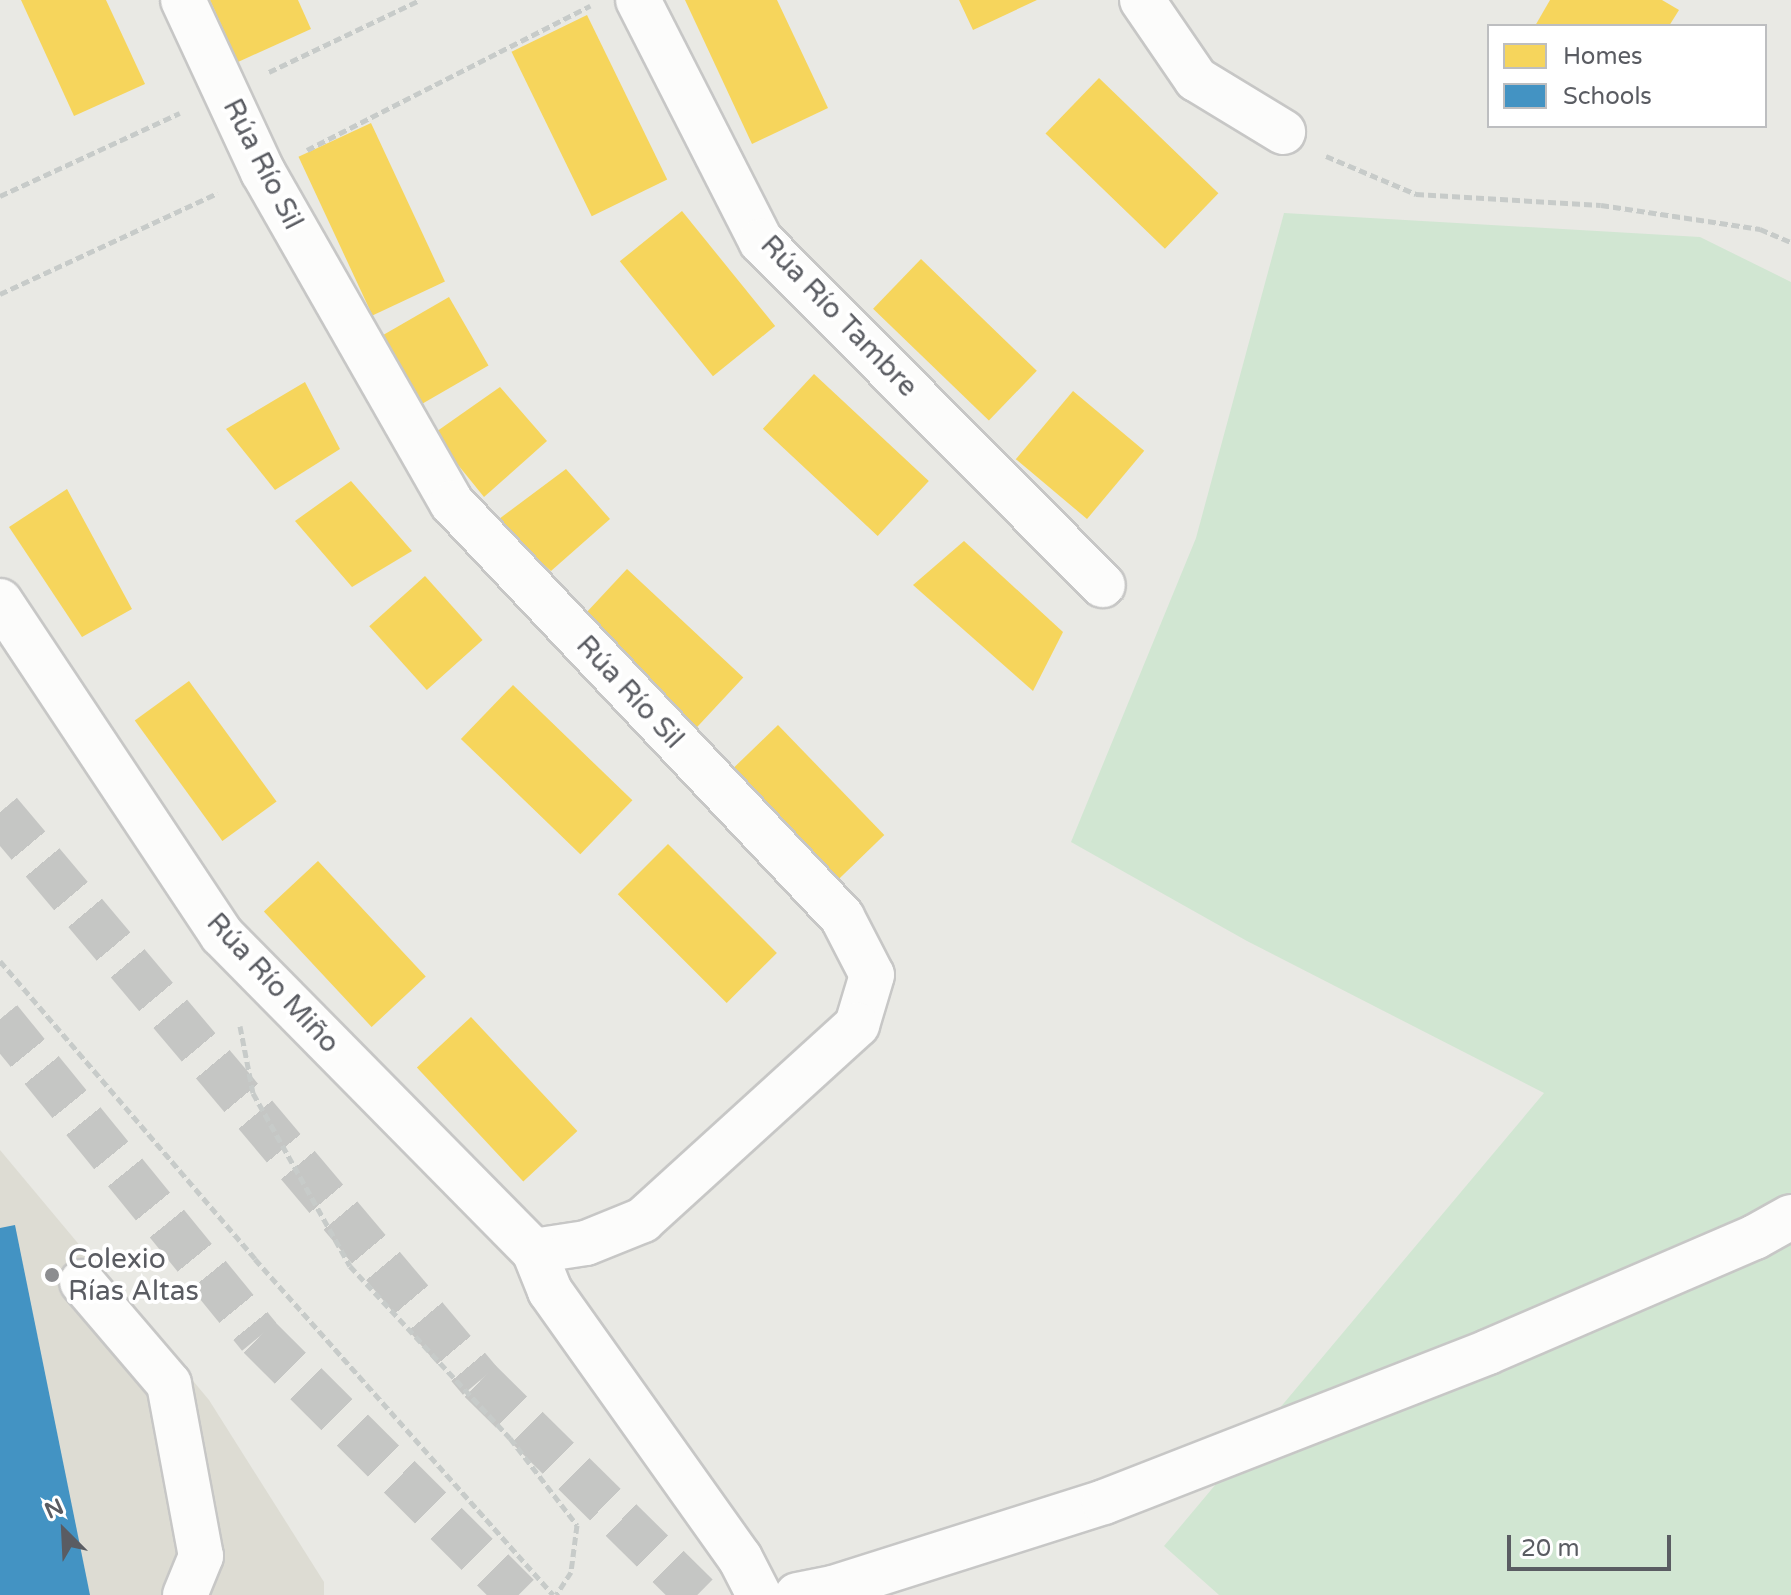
<!DOCTYPE html>
<html>
<head>
<meta charset="utf-8">
<style>
	body { margin:0 }
	#map { position:relative; width:1791px; height:1595px; overflow:hidden; background:#e9e9e4; font-family:"Varela Round",sans-serif }
	div>[style] { position:absolute }
	.education>* { inset:0; background:#dddcd3 }
	.green>* { inset:0; background:#d1e6d2 }
	.homes>* { inset:0; background:#f6d55c; transform-origin:0 0 }
	.schools>* { inset:0; background:#4393c3 }
	.highway-tunnel>* { height:44px; margin-top:-22px; transform-origin:0; background:repeating-linear-gradient(90deg,#c5c6c4 0 44px,transparent 0 66px) }
	.path>* { height:5px; margin-top:-2.5px; transform-origin:0; background:repeating-linear-gradient(90deg,#c7cbc9 0 8px,transparent 0 12px) }
	.roads { filter:drop-shadow(2px 0 #c7c7c6) drop-shadow(-2px 0 #c7c7c6) drop-shadow(0 2px #c7c7c6) drop-shadow(0 -2px #c7c7c6) }
	.minor>* { height:44px; margin:-22px; padding:0 22px; transform-origin:22px; border-radius:22px; background:#fcfcfb }
	.dots>* { width:22px; height:22px; translate:-50% -50%; box-sizing:border-box; border:4px solid #fff; border-radius:50% }
	span { translate:-50% -50%; white-space:nowrap; text-align:center; line-height:1.15; -webkit-text-stroke:8px #fff; paint-order:stroke }
	.street-label { font-size:28px; color:#5a5c62 }
	.poi-label { font-size:28px; color:#5a5c62 }
	.left { translate:0 -50%; text-align:left }
	.legend { position:absolute; left:1487px; top:24px; width:280px; height:104px; box-sizing:border-box; background:#fff; border:2px solid #bdbec0; margin:0; padding:10px 14px; list-style:none; font-size:24px; color:#5a5c62 }
	.legend li { display:flex; align-items:center; gap:16px; height:40px }
	.legend b { width:40px; border:2px solid #bdbec0 }
	.north { position:absolute; left:24px; top:1491px; width:80px; height:80px; -webkit-text-stroke:6px #fff; paint-order:stroke; rotate:336deg; font-size:22px; font-weight:700; line-height:32px; text-align:center; color:#5a5c62 }
	.north::after { content:''; display:block; margin:auto; width:28px; height:36px; background:#5a5c62; clip-path:polygon(50% 0,100% 100%,50% 72%,0 100%) }
	.scale { position:absolute; left:1507px; top:1535px; width:164px; height:36px; box-sizing:border-box; border:4px solid #5a5c62; border-top:0; padding-left:10px; font-size:24px; line-height:28px; white-space:nowrap; color:#5a5c62; -webkit-text-stroke:6px #fff; paint-order:stroke }
</style>
</head>
<body>
<div id="map">
	<div class="education">
		<i style="clip-path:polygon(0 1150px,209px 1400px,324px 1582px,324px 1595px,0 1595px)"></i>
	</div>
	<div class="green">
		<i style="clip-path:polygon(1284px 213px,1700px 237px,1791px 282px,1791px 1595px,1219px 1595px,1164px 1546px,1544px 1093px,1247px 941px,1071px 842px,1196px 538px)"></i>
	</div>
	<div class="homes">
		<i style="clip-path:polygon(21px 0,106px 0,145px 84px,74px 116px)"></i>
		<i style="clip-path:polygon(210px 0,298px 0,311px 29px,238px 62px)"></i>
		<i style="clip-path:polygon(685px 0,777px 0,828px 108px,752px 144px)"></i>
		<i style="clip-path:polygon(959px 0,1037px 0,973px 30px)"></i>
		<i style="clip-path:polygon(1550px 0,1662px 0,1679px 10px,1669px 26px,1535px 26px)"></i>
		<i style="left:587px;top:15px;width:183px;height:84px;rotate:64deg"></i>
		<i style="left:1099px;top:78px;width:166px;height:77px;rotate:44deg"></i>
		<i style="left:371px;top:123px;width:175px;height:80px;rotate:65deg"></i>
		<i style="left:682px;top:211px;width:148px;height:80px;rotate:51deg"></i>
		<i style="left:921px;top:259px;width:161px;height:69px;rotate:44deg"></i>
		<i style="left:449px;top:297px;width:79px;height:84px;rotate:60deg"></i>
		<i style="left:814px;top:374px;width:157px;height:75px;rotate:43deg"></i>
		<i style="clip-path:polygon(305px 382px,340px 449px,275px 490px,226px 429px)"></i>
		<i style="clip-path:polygon(500px 387px,547px 441px,484px 497px,433px 434px)"></i>
		<i style="left:1073px;top:391px;width:93px;height:89px;rotate:40deg"></i>
		<i style="clip-path:polygon(566px 469px,610px 519px,551px 571px,495px 522px)"></i>
		<i style="clip-path:polygon(351px 481px,412px 551px,352px 587px,295px 521px)"></i>
		<i style="clip-path:polygon(67px 489px,132px 609px,82px 637px,9px 527px)"></i>
		<i style="clip-path:polygon(964px 541px,1063px 632px,1033px 691px,913px 585px)"></i>
		<i style="left:627px;top:569px;width:159px;height:68px;rotate:43deg"></i>
		<i style="left:425px;top:576px;width:86px;height:75px;rotate:48deg"></i>
		<i style="left:189px;top:681px;width:149px;height:67px;rotate:54deg"></i>
		<i style="left:513px;top:685px;width:166px;height:75px;rotate:44deg"></i>
		<i style="left:778px;top:725px;width:153px;height:66px;rotate:46deg"></i>
		<i style="left:668px;top:844px;width:154px;height:71px;rotate:45deg"></i>
		<i style="left:318px;top:861px;width:158px;height:74px;rotate:47deg"></i>
		<i style="left:471px;top:1017px;width:156px;height:74px;rotate:47deg"></i>
	</div>
	<div class="schools">
		<i style="clip-path:polygon(15px 1225px,90px 1595px,0 1595px,0 1228px)"></i>
	</div>
	<div class="highway-tunnel">
		<i style="left:0;top:812px;width:744px;rotate:49.85deg"></i>
		<i style="left:480px;top:1381px;width:305px;rotate:44.6deg"></i>
		<i style="left:0;top:1019px;width:410px;rotate:50.8deg"></i>
		<i style="left:259px;top:1337px;width:366px;rotate:44.9deg"></i>
	</div>
	<div class="path">
		<i style="left:269px;top:72px;width:167px;rotate:-25.5deg"></i>
		<i style="left:307px;top:150px;width:318px;rotate:-27deg"></i>
		<i style="left:1326px;top:156px;width:98px;rotate:22.9deg"></i>
		<i style="left:1416px;top:194px;width:185px;rotate:3.4deg"></i>
		<i style="left:1601px;top:205px;width:161px;rotate:8.6deg"></i>
		<i style="left:1760px;top:229px;width:34px;rotate:23deg"></i>
		<i style="left:0;top:196px;width:198px;rotate:-24.8deg"></i>
		<i style="left:0;top:294px;width:240px;rotate:-24.9deg"></i>
		<i style="left:0;top:961px;width:392px;rotate:49.4deg"></i>
		<i style="left:255px;top:1259px;width:449px;rotate:48.4deg"></i>
		<i style="left:240px;top:1026px;width:68px;rotate:79deg"></i>
		<i style="left:253px;top:1093px;width:198px;rotate:60.7deg"></i>
		<i style="left:350px;top:1266px;width:235px;rotate:47.1deg"></i>
		<i style="left:510px;top:1438px;width:110px;rotate:52.4deg"></i>
		<i style="left:577px;top:1525px;width:47px;rotate:97.3deg"></i>
		<i style="left:571px;top:1572px;width:27px;rotate:123deg"></i>
	</div>
	<div class="roads">
		<div class="minor">
			<i style="left:183px;top:0;width:190px;rotate:65.1deg"></i>
			<i style="left:263px;top:172px;width:381px;rotate:60.3deg"></i>
			<i style="left:452px;top:503px;width:569px;rotate:46.71deg"></i>
			<i style="left:842px;top:917px;width:65px;rotate:62.7deg"></i>
			<i style="left:872px;top:975px;width:52px;rotate:106.7deg"></i>
			<i style="left:857px;top:1025px;width:290px;rotate:137.7deg"></i>
			<i style="left:643px;top:1220px;width:61px;rotate:158deg"></i>
			<i style="left:586px;top:1243px;width:53px;rotate:171.3deg"></i>
			<i style="left:638px;top:0;width:271px;rotate:63deg"></i>
			<i style="left:761px;top:241px;width:485px;rotate:45.2deg"></i>
			<i style="left:1142px;top:0;width:96px;rotate:55.6deg"></i>
			<i style="left:1196px;top:79px;width:102px;rotate:31.3deg"></i>
			<i style="left:0;top:601px;width:401px;rotate:56.4deg"></i>
			<i style="left:222px;top:935px;width:444px;rotate:45.4deg"></i>
			<i style="left:534px;top:1251px;width:43px;rotate:68.2deg"></i>
			<i style="left:550px;top:1291px;width:328px;rotate:54.6deg"></i>
			<i style="left:740px;top:1558px;width:42px;rotate:62.8deg"></i>
			<i style="left:82px;top:1282px;width:134px;rotate:49.5deg"></i>
			<i style="left:169px;top:1384px;width:175px;rotate:79.5deg"></i>
			<i style="left:201px;top:1556px;width:42px;rotate:112.3deg"></i>
			<i style="left:797px;top:1595px;width:37px;rotate:-11deg"></i>
			<i style="left:833px;top:1588px;width:284px;rotate:-17.6deg"></i>
			<i style="left:1104px;top:1502px;width:412px;rotate:-21.3deg"></i>
			<i style="left:1488px;top:1352px;width:291px;rotate:-23.3deg"></i>
			<i style="left:1755px;top:1237px;width:41px;rotate:-29.1deg"></i>
		</div>
	</div>
	<div class="dots">
		<i style="left:52px;top:1275px;background:#8c8d90"></i>
	</div>
	<div class="street-label">
		<span style="left:263px;top:164px;rotate:63deg">Rúa Río Sil</span>
		<span style="left:839px;top:316px;rotate:46deg">Rúa Río Tambre</span>
		<span style="left:630px;top:692px;rotate:47deg">Rúa Río Sil</span>
		<span style="left:273px;top:983px;rotate:47deg">Rúa Río Miño</span>
	</div>
	<div class="poi-label">
		<span class="left" style="left:68px;top:1275px">Colexio<br>Rías Altas</span>
	</div>
	<ul class="legend">
	<li><b style="height:22px;background:#f6d55c"></b>Homes</li>
	<li><b style="height:22px;background:#4393c3"></b>Schools</li>
	</ul>
	<div class="north">N</div>
	<div class="scale">20 m</div>
</div>
</body>
</html>
